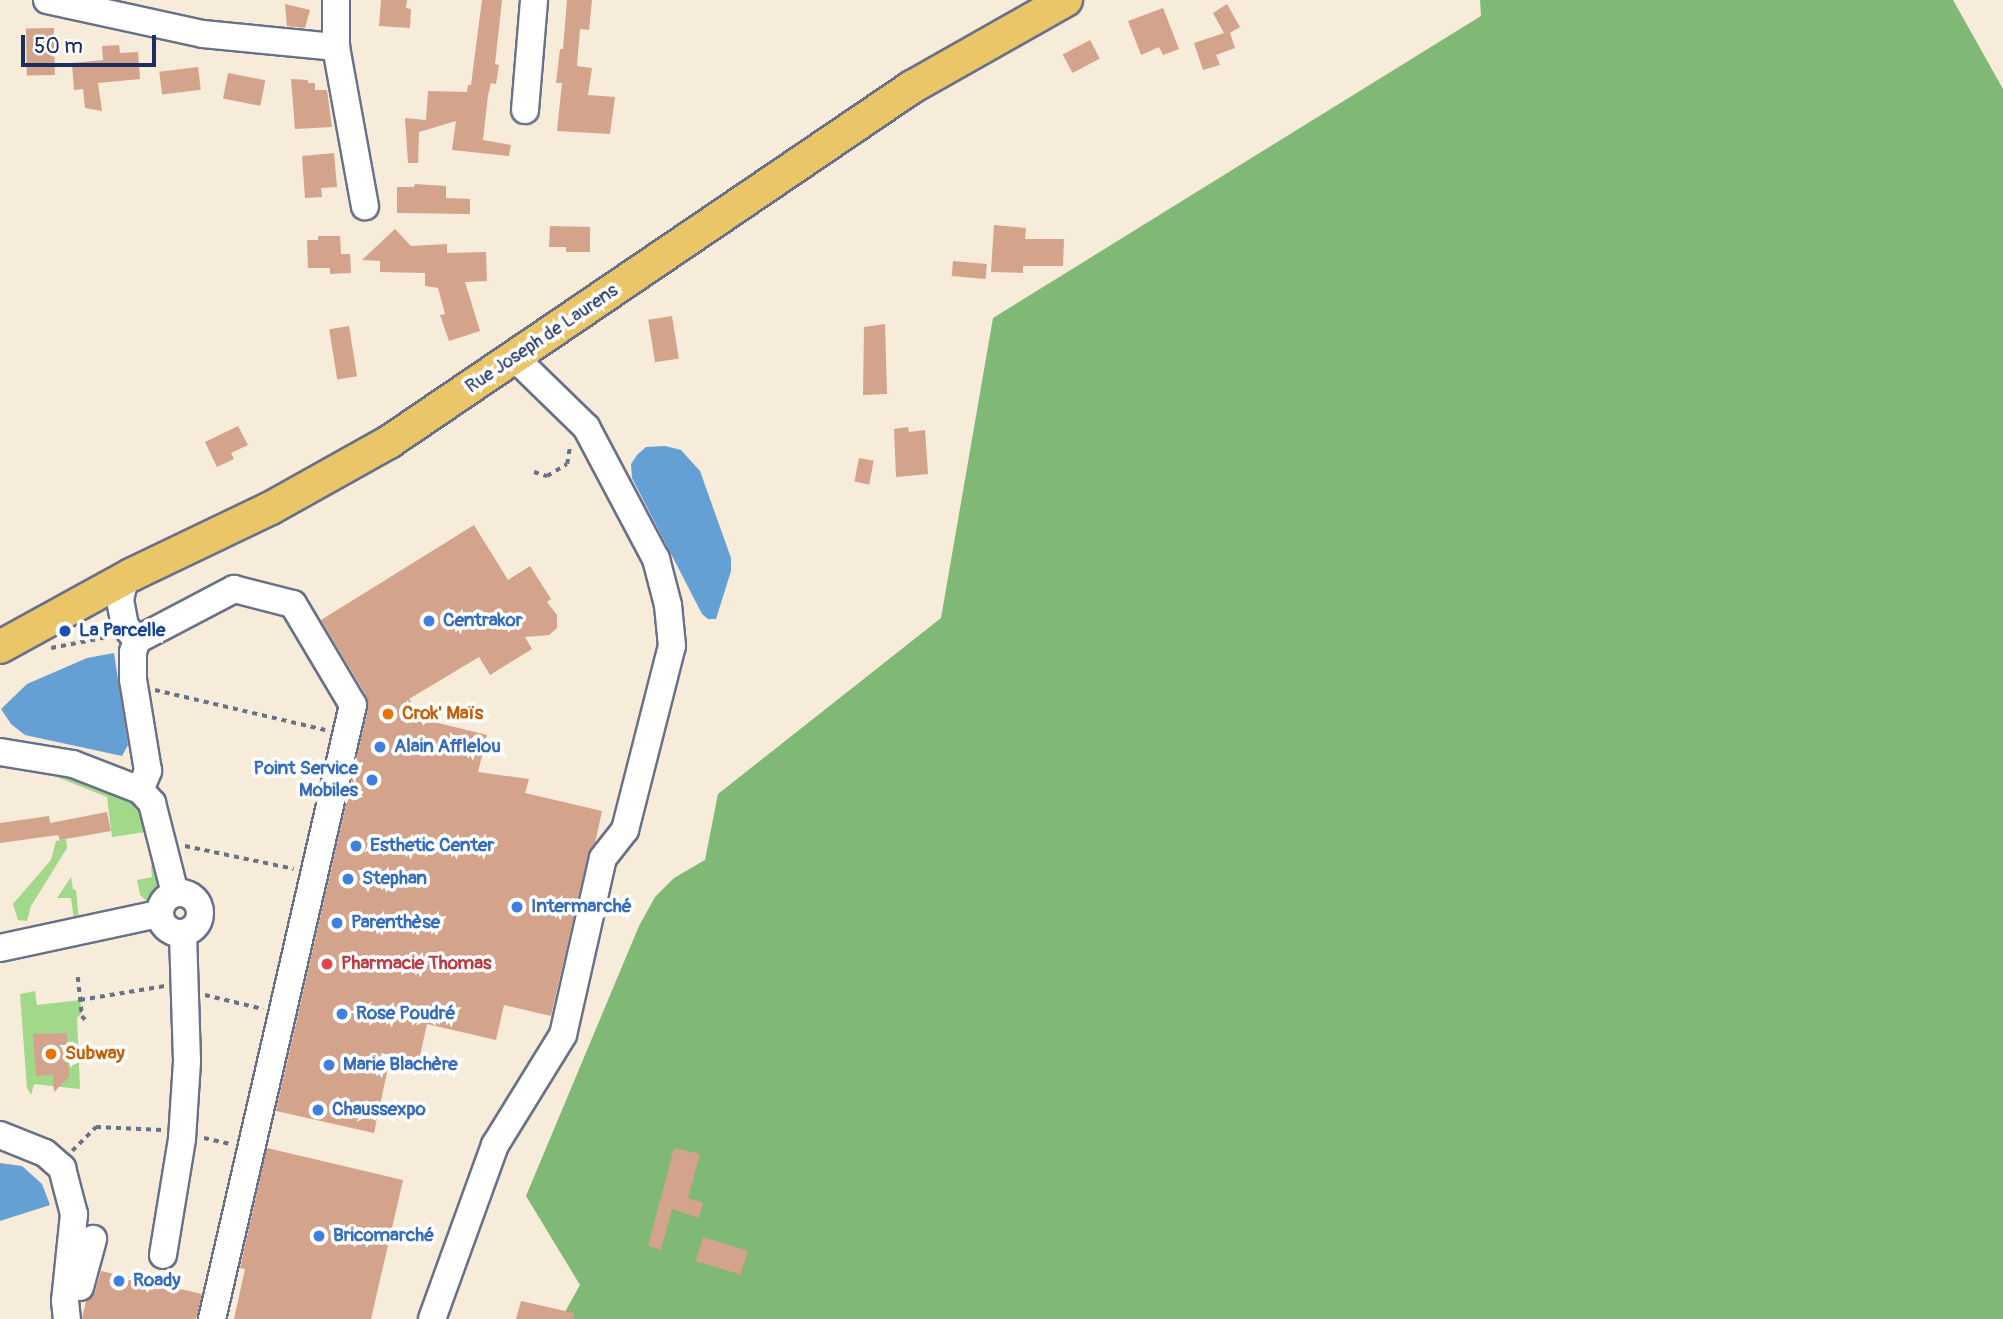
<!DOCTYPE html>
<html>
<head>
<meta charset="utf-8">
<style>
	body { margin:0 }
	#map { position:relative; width:2003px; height:1319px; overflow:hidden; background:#f7ebd9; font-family:Pangolin,sans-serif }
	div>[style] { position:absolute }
	.green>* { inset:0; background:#a1d889 }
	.forest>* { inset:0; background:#80b875 }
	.water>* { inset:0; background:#65a0d5 }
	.building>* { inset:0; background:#d3a38c; transform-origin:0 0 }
	.path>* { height:3.5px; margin-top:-1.75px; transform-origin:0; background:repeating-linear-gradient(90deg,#687189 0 5px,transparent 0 10px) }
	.roads { filter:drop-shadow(2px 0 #687189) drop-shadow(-2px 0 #687189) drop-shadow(0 2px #687189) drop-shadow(0 -2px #687189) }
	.minor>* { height:26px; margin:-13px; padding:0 13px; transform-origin:13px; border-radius:13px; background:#fff }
	.minor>.ring { margin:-13px; padding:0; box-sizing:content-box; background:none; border:26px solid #fff; border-radius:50% }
	.major>* { height:32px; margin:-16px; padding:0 16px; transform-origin:16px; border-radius:16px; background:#eac669 }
	.dots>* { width:19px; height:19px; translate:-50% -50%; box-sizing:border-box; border:4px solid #fff; border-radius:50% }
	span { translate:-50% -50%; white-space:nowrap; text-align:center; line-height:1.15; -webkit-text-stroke:7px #fff; paint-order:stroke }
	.street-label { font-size:19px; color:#1b2f5e }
	.shop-label { font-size:19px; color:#366cbe; font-weight:700 }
	.left { translate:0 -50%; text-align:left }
	.right { translate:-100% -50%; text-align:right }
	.transit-label { font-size:19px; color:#164399; font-weight:700 }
	.food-label { font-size:19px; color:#c56008; font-weight:700 }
	.health-label { font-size:19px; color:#be3a42; font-weight:700 }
	.scale { position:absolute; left:21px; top:35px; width:135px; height:32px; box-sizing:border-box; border:4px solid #1b2f5e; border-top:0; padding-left:9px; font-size:21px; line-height:24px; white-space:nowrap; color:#1b2f5e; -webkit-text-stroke:5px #fff; paint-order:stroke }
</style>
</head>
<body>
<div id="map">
	<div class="green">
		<i style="clip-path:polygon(56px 771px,138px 802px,153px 842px,148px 847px,145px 832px,112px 837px,107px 797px,57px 777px)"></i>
		<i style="clip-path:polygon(66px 839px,67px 848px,31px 906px,27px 921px,18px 920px,13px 904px,51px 860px,56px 841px)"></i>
		<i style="clip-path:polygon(154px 864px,159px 868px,162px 888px,155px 903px,150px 904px,140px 895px,137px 880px,152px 877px,151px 866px)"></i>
		<i style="clip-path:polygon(71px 877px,73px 889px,76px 890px,79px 920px,74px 920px,71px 898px,57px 898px)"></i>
		<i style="clip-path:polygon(35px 991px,37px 1005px,80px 1000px,82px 1013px,77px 1018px,80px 1089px,34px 1084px,31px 1095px,27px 1088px,20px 994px)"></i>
	</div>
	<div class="forest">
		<i style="clip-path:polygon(1480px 0,1953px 0,2003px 89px,2003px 1319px,561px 1319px,580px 1285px,526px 1196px,639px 926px,655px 897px,674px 878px,705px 860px,718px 794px,941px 618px,993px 318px,1481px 16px)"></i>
	</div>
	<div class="water">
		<i style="clip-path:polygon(665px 446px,681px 450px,700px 471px,731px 558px,731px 571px,716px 619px,708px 619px,702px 614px,632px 478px,631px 464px,637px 455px,646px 447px)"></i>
		<i style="clip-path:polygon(114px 653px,128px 745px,122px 756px,25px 735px,11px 724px,1px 709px,27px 684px,87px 658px)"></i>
		<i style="clip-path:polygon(0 1163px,22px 1166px,42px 1184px,50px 1205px,0 1221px)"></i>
	</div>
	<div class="building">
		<i style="clip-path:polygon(381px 0,407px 0,406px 8px,411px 9px,410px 28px,379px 26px)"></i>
		<i style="clip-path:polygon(482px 0,502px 0,495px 64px,499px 65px,496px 84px,491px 83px,488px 95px,483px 140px,511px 145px,509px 156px,452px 150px,456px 121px,419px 132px,418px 163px,408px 163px,405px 118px,426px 120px,428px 91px,467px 92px,468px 85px,471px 85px)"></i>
		<i style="clip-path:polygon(567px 0,592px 0,589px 30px,580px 29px,577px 66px,592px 68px,588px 95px,615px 97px,610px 134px,557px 131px,562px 83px,556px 83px,560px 49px,563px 49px)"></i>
		<i style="clip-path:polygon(285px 4px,310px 10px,305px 28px,287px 26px)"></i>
		<i style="clip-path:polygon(1227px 4px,1240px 27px,1230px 33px,1235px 48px,1216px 55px,1220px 65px,1203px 70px,1194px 43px,1224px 33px,1213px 13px)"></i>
		<i style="clip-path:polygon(1163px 8px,1179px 49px,1163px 55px,1159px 47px,1141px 55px,1128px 21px)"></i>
		<i style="left:54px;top:28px;width:47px;height:28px;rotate:89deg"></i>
		<i style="left:1090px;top:40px;width:21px;height:31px;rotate:62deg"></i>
		<i style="clip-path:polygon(119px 45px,120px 53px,138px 52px,140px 79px,98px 83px,102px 111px,85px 108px,83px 89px,74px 90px,72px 63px,103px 60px,102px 46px)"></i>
		<i style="left:198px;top:67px;width:23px;height:39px;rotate:83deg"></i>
		<i style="left:228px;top:73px;width:38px;height:26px;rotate:11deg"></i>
		<i style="clip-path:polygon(291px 79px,308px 80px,308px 83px,315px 83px,315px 90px,327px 90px,332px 127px,295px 129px)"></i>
		<i style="clip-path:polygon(334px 153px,337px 187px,321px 188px,322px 197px,305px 198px,302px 156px)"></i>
		<i style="clip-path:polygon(415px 184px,446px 186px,446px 198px,470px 199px,470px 214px,397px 213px,397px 187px,414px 187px)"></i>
		<i style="clip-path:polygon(994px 225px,1026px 228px,1025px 239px,1064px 239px,1063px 266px,1023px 266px,1023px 273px,991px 272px)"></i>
		<i style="clip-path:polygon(550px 226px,590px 227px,590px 252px,566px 252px,566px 247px,549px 247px)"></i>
		<i style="clip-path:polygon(395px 229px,411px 246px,447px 244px,447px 253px,486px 252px,487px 281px,465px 282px,480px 331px,449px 341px,440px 315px,445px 314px,438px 288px,425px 286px,425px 273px,380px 272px,380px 261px,362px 260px)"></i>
		<i style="clip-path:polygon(318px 236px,340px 236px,341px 254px,350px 254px,351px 273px,330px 274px,330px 268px,308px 268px,307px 240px,318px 240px)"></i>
		<i style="left:953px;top:261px;width:34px;height:15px;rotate:5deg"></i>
		<i style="left:672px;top:316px;width:43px;height:24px;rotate:81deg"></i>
		<i style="clip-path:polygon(885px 324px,887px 394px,863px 395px,864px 327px)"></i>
		<i style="left:349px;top:326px;width:51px;height:20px;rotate:81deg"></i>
		<i style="clip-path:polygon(238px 426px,248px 445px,231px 453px,234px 459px,217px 467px,205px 442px)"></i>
		<i style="clip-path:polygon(908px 427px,909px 432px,925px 430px,928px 474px,896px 477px,894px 429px)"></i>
		<i style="left:859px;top:458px;width:15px;height:24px;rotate:11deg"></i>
		<i style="clip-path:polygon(474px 525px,508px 580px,530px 566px,551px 599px,547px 602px,557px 615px,557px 628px,549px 635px,525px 637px,532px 649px,490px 675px,479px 657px,409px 699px,422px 719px,487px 735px,478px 772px,529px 779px,525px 793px,602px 811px,595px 843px,588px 855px,551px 1016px,504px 1005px,496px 1040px,427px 1024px,419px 1060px,391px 1054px,374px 1133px,276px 1111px,368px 709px,367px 697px,321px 620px)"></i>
		<i style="clip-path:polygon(107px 812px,111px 831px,60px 840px,58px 835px,0 843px,0 823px,49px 816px,50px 823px)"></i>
		<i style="clip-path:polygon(67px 1033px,69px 1077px,54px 1092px,53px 1075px,36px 1076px,33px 1034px)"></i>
		<i style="clip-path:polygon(267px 1148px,403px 1180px,371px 1319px,234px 1319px,245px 1269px,240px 1268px)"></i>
		<i style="clip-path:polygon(674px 1148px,700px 1154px,688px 1198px,703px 1203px,699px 1218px,672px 1209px,661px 1250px,648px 1246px)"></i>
		<i style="left:703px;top:1237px;width:47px;height:25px;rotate:17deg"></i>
		<i style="clip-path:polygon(101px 1271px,202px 1294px,196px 1319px,82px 1319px,86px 1301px,95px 1292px)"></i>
		<i style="clip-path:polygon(521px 1301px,574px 1313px,574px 1319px,516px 1319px)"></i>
	</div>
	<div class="path">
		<i style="left:534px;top:472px;width:14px;rotate:17deg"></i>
		<i style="left:547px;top:476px;width:23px;rotate:-31deg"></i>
		<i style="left:567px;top:464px;width:20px;rotate:-81deg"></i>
		<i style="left:51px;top:648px;width:58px;rotate:-10.9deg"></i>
		<i style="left:155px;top:690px;width:175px;rotate:13.2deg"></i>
		<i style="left:185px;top:846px;width:111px;rotate:11.9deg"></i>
		<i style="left:78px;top:977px;width:39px;rotate:84deg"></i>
		<i style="left:82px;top:1016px;width:6px;rotate:51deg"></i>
		<i style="left:205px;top:995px;width:60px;rotate:13.6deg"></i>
		<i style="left:80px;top:1000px;width:86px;rotate:-9.4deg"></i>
		<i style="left:204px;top:1138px;width:28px;rotate:13deg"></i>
		<i style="left:72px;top:1151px;width:34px;rotate:-45deg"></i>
		<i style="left:96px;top:1127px;width:67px;rotate:2.6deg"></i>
	</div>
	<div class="roads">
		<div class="minor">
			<i style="left:47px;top:0;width:160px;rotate:12.3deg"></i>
			<i style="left:203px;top:34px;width:134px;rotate:5.6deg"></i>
			<i style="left:336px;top:0;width:47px;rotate:90deg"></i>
			<i style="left:336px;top:47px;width:162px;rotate:79.7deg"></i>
			<i style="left:525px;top:110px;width:110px;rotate:-85.3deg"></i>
			<i style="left:131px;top:575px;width:14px;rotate:126deg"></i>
			<i style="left:123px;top:586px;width:14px;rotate:102deg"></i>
			<i style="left:120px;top:600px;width:26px;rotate:79deg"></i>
			<i style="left:125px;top:626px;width:18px;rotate:49deg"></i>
			<i style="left:0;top:752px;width:74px;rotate:9.3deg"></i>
			<i style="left:73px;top:764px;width:72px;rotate:21.2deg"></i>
			<i style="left:140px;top:790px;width:18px;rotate:47deg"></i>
			<i style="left:152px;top:803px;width:93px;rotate:75.7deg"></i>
			<i style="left:140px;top:790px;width:21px;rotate:-67deg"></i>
			<i style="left:148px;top:771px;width:93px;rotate:-99.3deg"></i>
			<i style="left:133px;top:679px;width:27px;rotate:-90deg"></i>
			<i style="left:133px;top:652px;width:13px;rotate:-72deg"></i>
			<i style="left:137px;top:640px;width:110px;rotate:-27.7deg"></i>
			<i style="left:234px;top:589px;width:61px;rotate:14.3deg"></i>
			<i style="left:293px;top:604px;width:117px;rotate:59.3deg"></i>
			<i style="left:353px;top:705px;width:630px;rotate:102.93deg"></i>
			<i class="ring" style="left:160px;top:893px;width:14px;height:14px"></i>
			<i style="left:0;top:948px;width:163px;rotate:-12.1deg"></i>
			<i style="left:0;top:1135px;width:48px;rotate:21.8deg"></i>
			<i style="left:45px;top:1153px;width:23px;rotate:41deg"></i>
			<i style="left:62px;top:1168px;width:48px;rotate:75.4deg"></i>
			<i style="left:74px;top:1214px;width:87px;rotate:95.9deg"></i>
			<i style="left:65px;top:1301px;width:18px;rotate:84deg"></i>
			<i style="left:163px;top:1255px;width:118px;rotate:-80.7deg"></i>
			<i style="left:182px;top:1139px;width:78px;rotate:-86.3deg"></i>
			<i style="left:187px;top:1061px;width:127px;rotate:-91.8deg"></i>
			<i style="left:80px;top:1287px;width:50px;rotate:-74.8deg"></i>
			<i style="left:432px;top:1319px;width:185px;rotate:-70.1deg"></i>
			<i style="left:495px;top:1145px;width:129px;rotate:-58.3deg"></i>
			<i style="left:563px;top:1035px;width:181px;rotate:-77.3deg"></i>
			<i style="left:603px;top:858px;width:36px;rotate:-52deg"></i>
			<i style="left:625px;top:830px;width:190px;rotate:-75.7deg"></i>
			<i style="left:672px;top:646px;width:41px;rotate:-95.6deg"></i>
			<i style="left:668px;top:605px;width:48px;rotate:-104.6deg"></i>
			<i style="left:656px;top:559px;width:149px;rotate:-117.9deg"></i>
			<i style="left:586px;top:427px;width:99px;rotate:-135.8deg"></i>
		</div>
		<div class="major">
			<i style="left:0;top:647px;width:149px;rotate:-28.8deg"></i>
			<i style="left:131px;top:575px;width:155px;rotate:-25.6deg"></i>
			<i style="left:271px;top:508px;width:135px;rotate:-29.2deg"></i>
			<i style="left:389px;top:442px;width:632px;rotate:-34.17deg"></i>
			<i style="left:912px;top:87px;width:177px;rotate:-29.5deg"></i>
		</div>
	</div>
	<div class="dots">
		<i style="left:429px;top:621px;background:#3f7fe0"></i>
		<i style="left:65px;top:631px;background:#1a4fb4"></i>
		<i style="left:388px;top:714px;background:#e8710a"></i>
		<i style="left:380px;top:747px;background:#3f7fe0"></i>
		<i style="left:372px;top:780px;background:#3f7fe0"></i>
		<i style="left:356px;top:846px;background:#3f7fe0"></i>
		<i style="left:348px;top:879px;background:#3f7fe0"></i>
		<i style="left:517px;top:907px;background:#3f7fe0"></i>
		<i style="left:337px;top:923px;background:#3f7fe0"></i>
		<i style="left:327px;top:964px;background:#e0444e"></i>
		<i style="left:342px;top:1014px;background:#3f7fe0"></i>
		<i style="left:51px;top:1054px;background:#e8710a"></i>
		<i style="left:329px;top:1065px;background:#3f7fe0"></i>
		<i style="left:318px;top:1110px;background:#3f7fe0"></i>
		<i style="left:319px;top:1236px;background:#3f7fe0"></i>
		<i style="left:119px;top:1281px;background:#3f7fe0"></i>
	</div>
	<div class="street-label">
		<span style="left:542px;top:339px;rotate:-34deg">Rue Joseph de Laurens</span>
	</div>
	<div class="shop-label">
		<span class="left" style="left:443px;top:621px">Centrakor</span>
		<span class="left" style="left:394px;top:747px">Alain Afflelou</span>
		<span class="right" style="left:358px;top:780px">Point Service<br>Mobiles</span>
		<span class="left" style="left:370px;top:846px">Esthetic Center</span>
		<span class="left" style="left:362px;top:879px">Stephan</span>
		<span class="left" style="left:531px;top:907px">Intermarché</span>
		<span class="left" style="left:351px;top:923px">Parenthèse</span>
		<span class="left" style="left:356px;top:1014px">Rose Poudré</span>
		<span class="left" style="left:343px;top:1065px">Marie Blachère</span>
		<span class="left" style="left:332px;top:1110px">Chaussexpo</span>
		<span class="left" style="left:333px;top:1236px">Bricomarché</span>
		<span class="left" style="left:133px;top:1281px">Roady</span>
	</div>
	<div class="transit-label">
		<span class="left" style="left:79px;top:631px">La Parcelle</span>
	</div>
	<div class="food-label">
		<span class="left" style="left:402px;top:714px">Crok' Maïs</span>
		<span class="left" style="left:65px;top:1054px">Subway</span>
	</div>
	<div class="health-label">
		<span class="left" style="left:341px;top:964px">Pharmacie Thomas</span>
	</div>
	<div class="scale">50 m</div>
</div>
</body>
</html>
